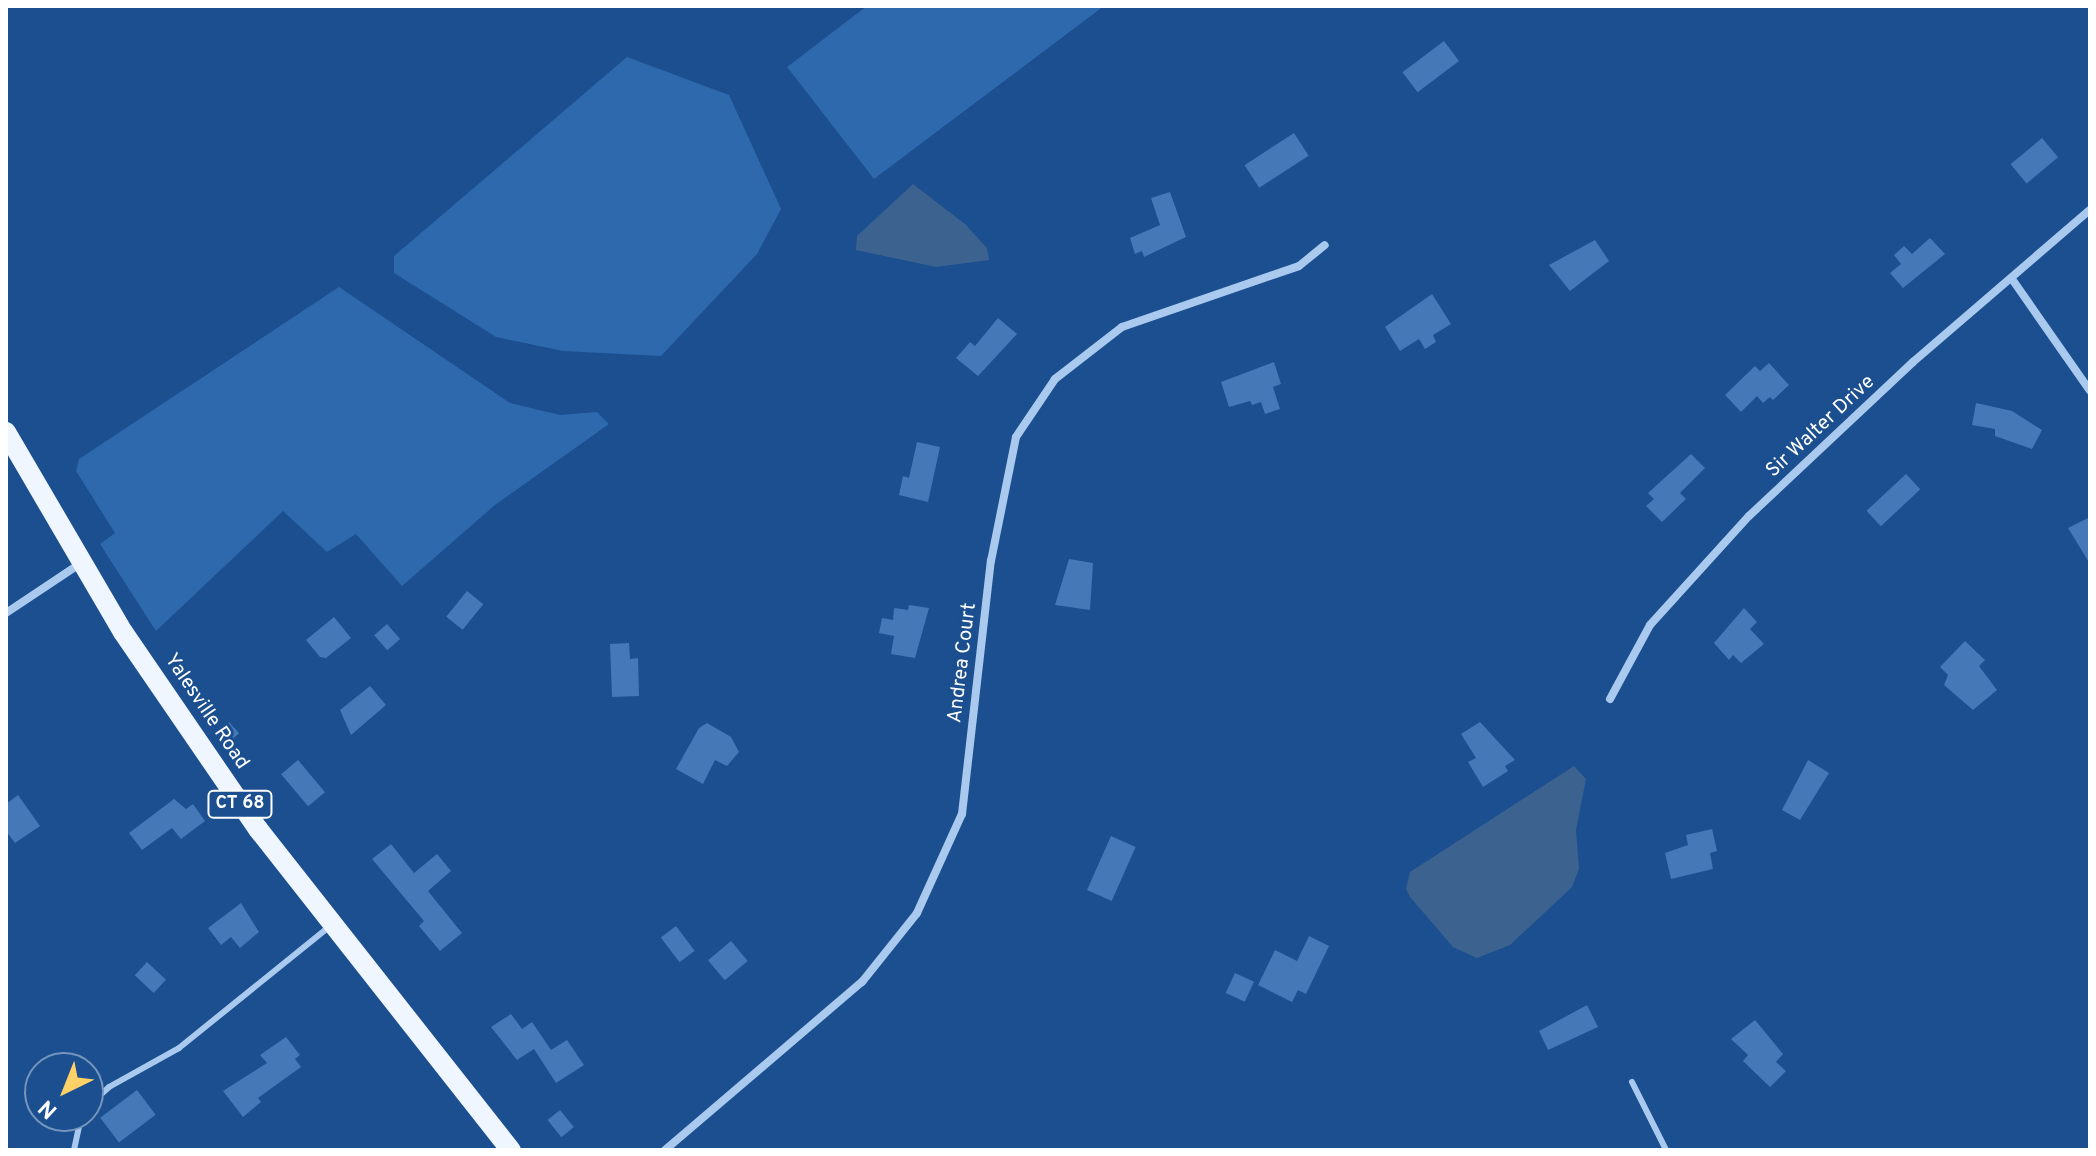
<!DOCTYPE html>
<html>
<head>
<meta charset="utf-8">
<style>
	body { margin:0 }
	#map { position:relative; width:2096px; height:1156px; overflow:hidden; background:#1b4f8f; font-family:Overpass,sans-serif }
	div>[style] { position:absolute }
	.green>* { inset:0; background:#2e69ad }
	.water>* { inset:0; background:#3c6290 }
	.building>* { inset:0; background:#4478b7; transform-origin:0 0 }
	.service>* { height:6px; margin:-3px; padding:0 3px; transform-origin:3px; border-radius:3px; background:#a9c9ee }
	.minor>* { height:8px; margin:-4px; padding:0 4px; transform-origin:4px; border-radius:4px; background:#a9c9ee }
	.primary>* { height:20px; margin:-10px; padding:0 10px; transform-origin:10px; border-radius:10px; background:#f0f6ff }
	span { translate:-50% -50%; white-space:nowrap; text-align:center; line-height:1.15; -webkit-text-stroke:6px #1b4f8f; paint-order:stroke }
	.shield-label span { padding:2px 6px; background:#1b4f8f; border:2px solid; border-radius:6px; -webkit-text-stroke-width:0 }
	.shield-label { font-size:18px; color:#fff; font-weight:700 }
	.street-label { font-size:20px; color:#fff }
	.frame { position:absolute; inset:0; border:8px solid #fff; pointer-events:none }
	.north { position:absolute; left:24px; top:1052px; width:80px; height:80px; box-sizing:border-box; background:#1b4f8f; border:2px solid #7695bc; border-radius:50%; rotate:223deg; font-size:22px; font-weight:700; line-height:32px; text-align:center; color:#fff }
	.north::after { content:''; display:block; margin:auto; width:28px; height:36px; background:#ffd166; clip-path:polygon(50% 0,100% 100%,50% 72%,0 100%) }
</style>
</head>
<body>
<div id="map">
	<div class="green">
		<i style="clip-path:polygon(867px 6px,1104px 6px,874px 179px,787px 67px)"></i>
		<i style="clip-path:polygon(627px 57px,729px 95px,781px 209px,757px 254px,661px 356px,563px 351px,496px 337px,394px 273px,394px 256px)"></i>
		<i style="clip-path:polygon(339px 287px,510px 403px,560px 415px,597px 412px,609px 424px,495px 505px,402px 586px,356px 534px,327px 552px,283px 511px,156px 631px,100px 544px,115px 533px,76px 471px,79px 459px)"></i>
	</div>
	<div class="water">
		<i style="clip-path:polygon(913px 184px,965px 224px,987px 248px,989px 260px,936px 267px,856px 250px,857px 236px)"></i>
		<i style="clip-path:polygon(1574px 766px,1586px 779px,1576px 830px,1579px 869px,1572px 887px,1510px 945px,1477px 958px,1453px 947px,1410px 897px,1406px 889px,1410px 872px)"></i>
	</div>
	<div class="building">
		<i style="left:1444px;top:41px;width:25px;height:52px;rotate:53deg"></i>
		<i style="left:1294px;top:133px;width:27px;height:59px;rotate:57deg"></i>
		<i style="left:2042px;top:138px;width:25px;height:41px;rotate:50deg"></i>
		<i style="clip-path:polygon(1170px 192px,1186px 237px,1144px 257px,1142px 251px,1135px 254px,1130px 238px,1160px 225px,1151px 198px)"></i>
		<i style="clip-path:polygon(1930px 238px,1945px 254px,1903px 288px,1890px 273px,1901px 264px,1894px 255px,1904px 246px,1912px 254px)"></i>
		<i style="clip-path:polygon(1595px 240px,1609px 261px,1570px 291px,1549px 265px)"></i>
		<i style="clip-path:polygon(1432px 294px,1451px 324px,1433px 335px,1436px 342px,1425px 349px,1419px 339px,1400px 351px,1385px 327px)"></i>
		<i style="clip-path:polygon(998px 318px,1017px 334px,978px 376px,956px 358px,970px 342px,975px 346px)"></i>
		<i style="clip-path:polygon(1274px 362px,1281px 384px,1273px 387px,1280px 409px,1265px 414px,1261px 402px,1252px 405px,1250px 401px,1229px 407px,1221px 382px)"></i>
		<i style="clip-path:polygon(1769px 363px,1789px 385px,1773px 400px,1770px 397px,1763px 403px,1757px 396px,1741px 412px,1725px 395px,1755px 366px,1760px 371px)"></i>
		<i style="clip-path:polygon(1976px 403px,2012px 411px,2042px 430px,2032px 449px,1995px 436px,1995px 429px,1972px 425px)"></i>
		<i style="clip-path:polygon(917px 442px,940px 447px,928px 502px,899px 495px,903px 476px,909px 478px)"></i>
		<i style="clip-path:polygon(1691px 454px,1705px 468px,1680px 493px,1686px 499px,1662px 522px,1646px 506px,1654px 499px,1648px 493px)"></i>
		<i style="left:1906px;top:474px;width:21px;height:54px;rotate:47deg"></i>
		<i style="clip-path:polygon(2090px 517px,2090px 564px,2068px 528px)"></i>
		<i style="clip-path:polygon(1069px 559px,1093px 563px,1090px 610px,1055px 605px)"></i>
		<i style="left:467px;top:591px;width:21px;height:33px;rotate:39deg"></i>
		<i style="clip-path:polygon(909px 605px,929px 608px,915px 658px,891px 654px,894px 636px,879px 633px,882px 618px,893px 620px,894px 608px,908px 610px)"></i>
		<i style="clip-path:polygon(1744px 608px,1757px 622px,1750px 629px,1764px 644px,1741px 663px,1733px 655px,1729px 660px,1714px 643px)"></i>
		<i style="clip-path:polygon(334px 617px,351px 638px,326px 658px,320px 657px,306px 640px)"></i>
		<i style="left:387px;top:624px;width:20px;height:17px;rotate:49deg"></i>
		<i style="clip-path:polygon(1965px 641px,1985px 660px,1979px 666px,1997px 690px,1973px 710px,1944px 685px,1948px 675px,1940px 667px)"></i>
		<i style="clip-path:polygon(629px 643px,630px 659px,638px 658px,639px 696px,612px 697px,610px 644px)"></i>
		<i style="clip-path:polygon(370px 686px,386px 705px,351px 735px,340px 710px)"></i>
		<i style="left:229px;top:722px;width:15px;height:15px;rotate:48deg"></i>
		<i style="clip-path:polygon(1480px 722px,1515px 760px,1505px 766px,1508px 771px,1483px 787px,1468px 762px,1476px 758px,1461px 734px)"></i>
		<i style="clip-path:polygon(707px 723px,731px 737px,739px 752px,727px 766px,715px 760px,703px 784px,676px 769px,699px 728px)"></i>
		<i style="left:298px;top:760px;width:42px;height:22px;rotate:50deg"></i>
		<i style="clip-path:polygon(1808px 760px,1829px 773px,1800px 820px,1782px 810px)"></i>
		<i style="clip-path:polygon(18px 795px,40px 826px,15px 843px,6px 831px,6px 804px)"></i>
		<i style="clip-path:polygon(174px 799px,186px 809px,193px 804px,205px 821px,181px 839px,172px 828px,142px 850px,129px 833px)"></i>
		<i style="clip-path:polygon(1712px 829px,1717px 851px,1710px 853px,1713px 869px,1671px 879px,1665px 853px,1688px 845px,1686px 835px)"></i>
		<i style="left:1111px;top:836px;width:27px;height:59px;rotate:24deg"></i>
		<i style="clip-path:polygon(391px 844px,414px 873px,437px 854px,451px 871px,428px 891px,462px 933px,440px 951px,419px 926px,424px 921px,372px 859px)"></i>
		<i style="clip-path:polygon(241px 903px,259px 932px,240px 948px,231px 937px,221px 945px,208px 928px)"></i>
		<i style="left:676px;top:926px;width:31px;height:19px;rotate:53deg"></i>
		<i style="clip-path:polygon(1309px 936px,1329px 946px,1306px 994px,1298px 990px,1292px 1002px,1258px 985px,1275px 950px,1297px 961px)"></i>
		<i style="left:731px;top:941px;width:26px;height:30px;rotate:50deg"></i>
		<i style="left:147px;top:962px;width:26px;height:18px;rotate:43deg"></i>
		<i style="left:1235px;top:973px;width:21px;height:22px;rotate:25deg"></i>
		<i style="clip-path:polygon(1587px 1005px,1598px 1027px,1548px 1050px,1539px 1031px)"></i>
		<i style="clip-path:polygon(511px 1014px,522px 1029px,532px 1022px,551px 1050px,567px 1040px,584px 1065px,556px 1083px,534px 1049px,517px 1060px,491px 1027px)"></i>
		<i style="clip-path:polygon(1755px 1020px,1783px 1054px,1776px 1062px,1786px 1071px,1770px 1087px,1743px 1061px,1748px 1055px,1731px 1039px)"></i>
		<i style="clip-path:polygon(286px 1037px,300px 1055px,295px 1059px,301px 1067px,258px 1098px,261px 1102px,243px 1117px,223px 1091px,267px 1063px,260px 1055px)"></i>
		<i style="left:137px;top:1090px;width:31px;height:46px;rotate:53deg"></i>
		<i style="left:560px;top:1110px;width:22px;height:16px;rotate:51deg"></i>
	</div>
	<div class="service">
		<i style="left:1632px;top:1082px;width:76px;rotate:63.4deg"></i>
		<i style="left:88px;top:1106px;width:28px;rotate:-42deg"></i>
		<i style="left:109px;top:1087px;width:80px;rotate:-29.1deg"></i>
		<i style="left:179px;top:1048px;width:194px;rotate:-38.9deg"></i>
		<i style="left:74px;top:1150px;width:35px;rotate:-78deg"></i>
	</div>
	<div class="minor">
		<i style="left:2012px;top:279px;width:136px;rotate:55.1deg"></i>
		<i style="left:6px;top:613px;width:90px;rotate:-33.7deg"></i>
		<i style="left:1610px;top:699px;width:84px;rotate:-61.6deg"></i>
		<i style="left:1650px;top:625px;width:147px;rotate:-47.8deg"></i>
		<i style="left:1749px;top:516px;width:225px;rotate:-43.2deg"></i>
		<i style="left:1913px;top:362px;width:233px;rotate:-40.7deg"></i>
		<i style="left:665px;top:1150px;width:259px;rotate:-40.5deg"></i>
		<i style="left:862px;top:982px;width:88px;rotate:-51.4deg"></i>
		<i style="left:917px;top:913px;width:109px;rotate:-65.6deg"></i>
		<i style="left:962px;top:814px;width:255px;rotate:-83.5deg"></i>
		<i style="left:991px;top:561px;width:126px;rotate:-78.6deg"></i>
		<i style="left:1016px;top:437px;width:70px;rotate:-56.1deg"></i>
		<i style="left:1055px;top:379px;width:85px;rotate:-37.8deg"></i>
		<i style="left:1122px;top:327px;width:187px;rotate:-19deg"></i>
		<i style="left:1299px;top:266px;width:33px;rotate:-39deg"></i>
	</div>
	<div class="primary">
		<i style="left:6px;top:432px;width:232px;rotate:59.7deg"></i>
		<i style="left:123px;top:632px;width:239px;rotate:55.6deg"></i>
		<i style="left:258px;top:829px;width:409px;rotate:51.8deg"></i>
	</div>
	<div class="shield-label">
		<span style="left:240px;top:804px">CT 68</span>
	</div>
	<div class="street-label">
		<span style="left:1821px;top:427px;rotate:-43deg">Sir Walter Drive</span>
		<span style="left:963px;top:663px;rotate:-83deg">Andrea Court</span>
		<span style="left:206px;top:712px;rotate:56deg">Yalesville Road</span>
	</div>
	<div class="frame"></div>
	<div class="north">N</div>
</div>
</body>
</html>
